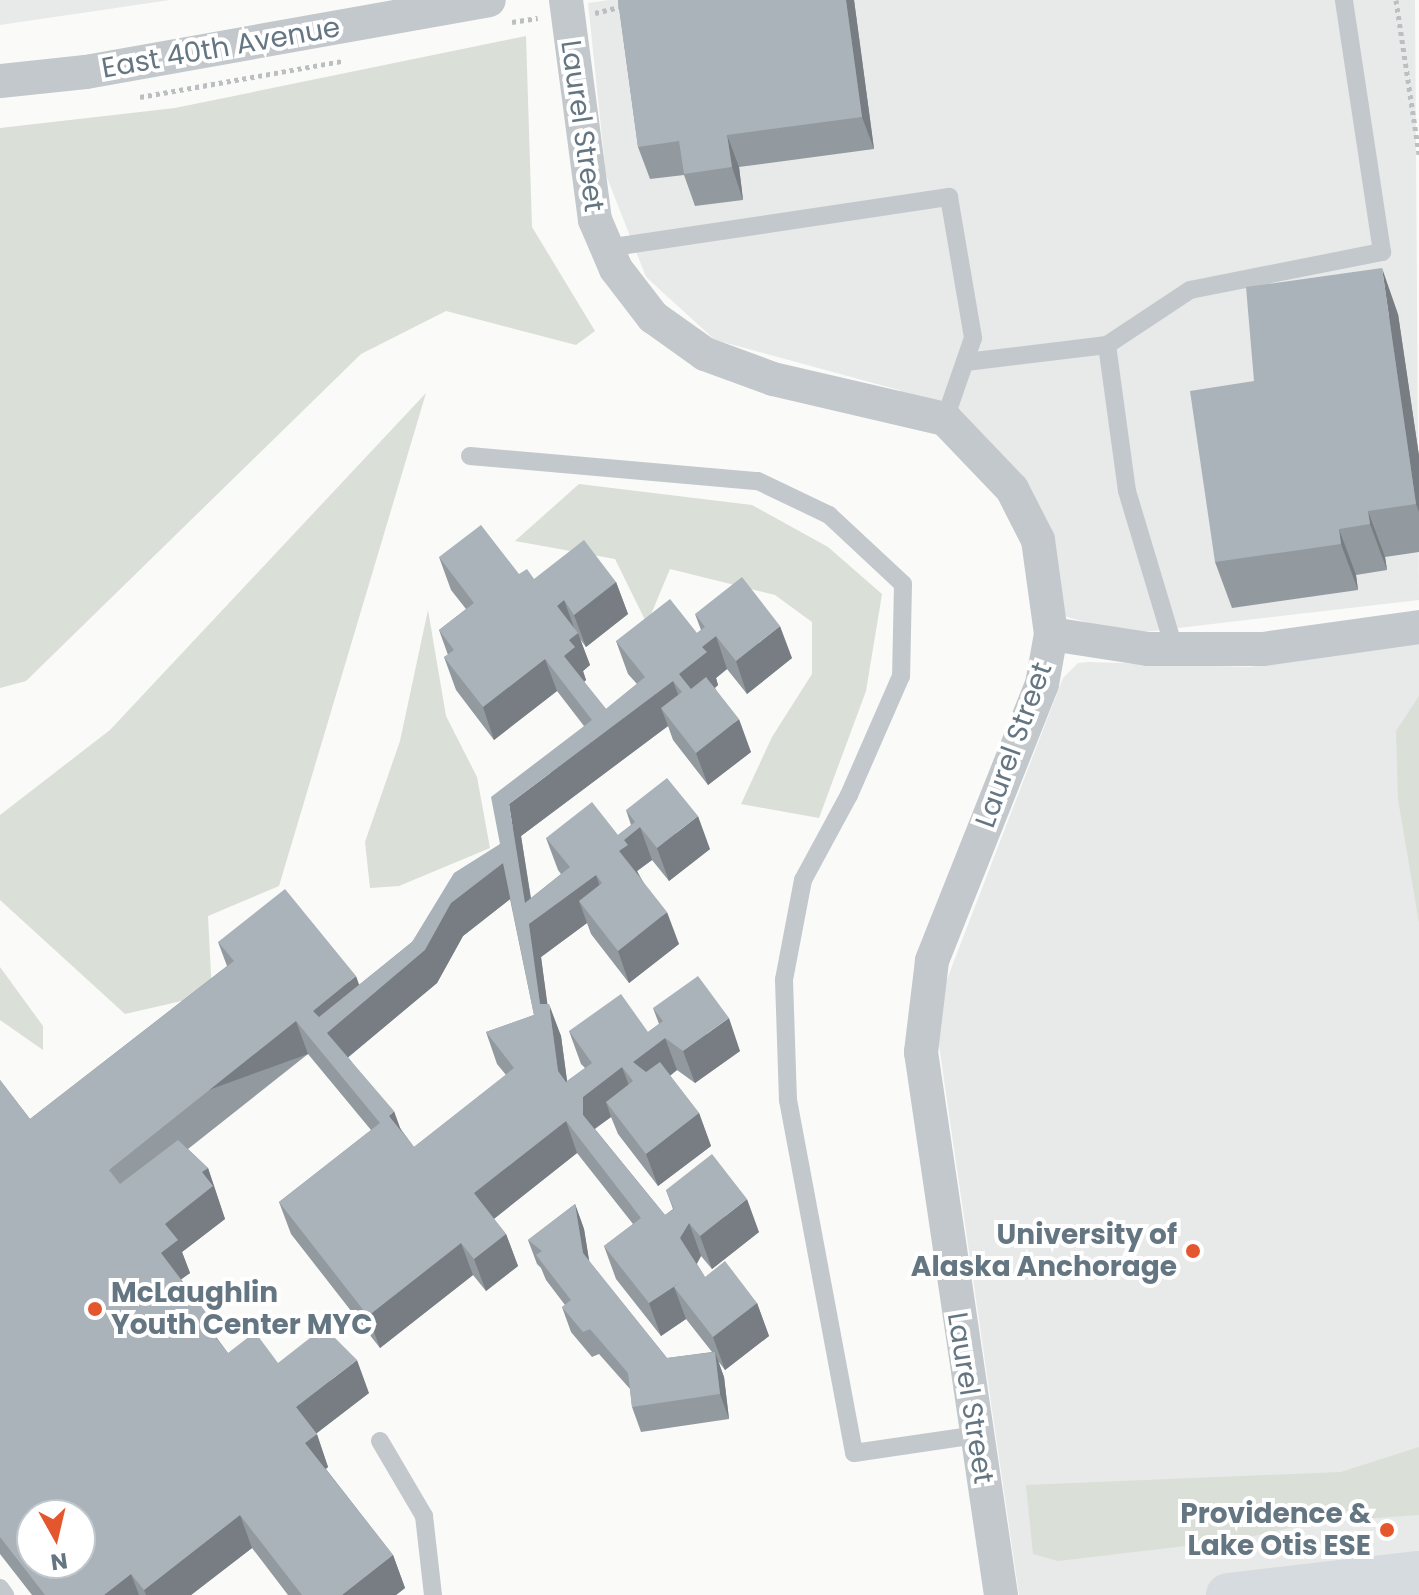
<!DOCTYPE html>
<html>
<head>
<meta charset="utf-8">
<style>
	body { margin:0 }
	#map { position:relative; width:1419px; height:1595px; overflow:hidden; background:#fafaf8; font-family:Poppins,sans-serif }
	div>[style] { position:absolute }
	.built>* { inset:0; background:#e8e9e9 }
	.green>* { inset:0; background:#dadfd7 }
	.path>* { height:5px; margin-top:-2.5px; transform-origin:0; background:repeating-linear-gradient(90deg,#bbbfc2 0 4px,transparent 0 8px) }
	.service>* { height:18px; margin:-9px; padding:0 9px; transform-origin:9px; border-radius:9px; background:#c3c8cc }
	.minor>* { height:34px; margin:-17px; padding:0 17px; transform-origin:17px; border-radius:17px; background:#c3c8cc }
	.secondary>* { height:44px; margin:-22px; padding:0 22px; transform-origin:22px; border-radius:22px; background:#d6dbdf }
	.wall>* { inset:0; background:#929a9f }
	.shaded-wall>* { inset:0; background:#777d82; transform-origin:0 0 }
	.building>* { inset:0; background:#aab3b9 }
	.dots>* { width:22px; height:22px; translate:-50% -50%; box-sizing:border-box; border:4px solid #fff; border-radius:50% }
	span { translate:-50% -50%; white-space:nowrap; text-align:center; line-height:1.15; -webkit-text-stroke:8px #fff; paint-order:stroke }
	.street-label { font-size:28px; color:#657683 }
	.poi-label { font-size:28px; color:#657683; font-weight:700 }
	.right { translate:-100% -50%; text-align:right }
	.left { translate:0 -50%; text-align:left }
	.north { position:absolute; left:16px; top:1499px; width:80px; height:80px; box-sizing:border-box; background:#fff; border:2px solid #c1c8cd; border-radius:50%; rotate:172deg; font-size:22px; font-weight:700; line-height:32px; text-align:center; color:#657683 }
	.north::after { content:''; display:block; margin:auto; width:28px; height:36px; background:#e4572e; clip-path:polygon(50% 0,100% 100%,50% 72%,0 100%) }
</style>
</head>
<body>
<div id="map">
	<div class="built">
		<i style="clip-path:polygon(0 0,170px 0,0 25px)"></i>
		<i style="clip-path:polygon(609px 0,1415px 0,1419px 600px,1127px 634px,1064px 616px,979px 438px,899px 390px,715px 340px,646px 277px,606px 175px,588px 3px)"></i>
		<i style="clip-path:polygon(1419px 639px,1419px 1595px,1019px 1595px,938px 1039px,944px 987px,1063px 678px,1078px 663px,1089px 662px,1250px 667px)"></i>
	</div>
	<div class="green">
		<i style="clip-path:polygon(526px 36px,532px 227px,595px 331px,576px 345px,446px 311px,361px 354px,26px 681px,0 688px,0 128px,175px 108px)"></i>
		<i style="clip-path:polygon(426px 393px,279px 886px,208px 916px,212px 994px,125px 1014px,0 900px,0 815px,110px 730px)"></i>
		<i style="clip-path:polygon(579px 484px,752px 505px,828px 547px,882px 594px,866px 691px,819px 818px,741px 804px,772px 737px,812px 674px,812px 622px,775px 595px,670px 569px,647px 624px,615px 559px,515px 541px)"></i>
		<i style="clip-path:polygon(428px 610px,446px 716px,477px 777px,490px 848px,399px 886px,370px 888px,365px 842px,400px 741px)"></i>
		<i style="clip-path:polygon(1419px 696px,1419px 923px,1398px 799px,1396px 731px)"></i>
		<i style="clip-path:polygon(0 967px,43px 1026px,43px 1050px,0 1020px)"></i>
		<i style="clip-path:polygon(1419px 1447px,1419px 1515px,1316px 1522px,1236px 1540px,1058px 1561px,1033px 1554px,1026px 1485px,1341px 1472px)"></i>
	</div>
	<div class="path">
		<i style="left:1396px;top:0;width:156px;rotate:81.5deg"></i>
		<i style="left:595px;top:13px;width:30px;rotate:-14deg"></i>
		<i style="left:512px;top:22px;width:26px;rotate:-9deg"></i>
		<i style="left:140px;top:97px;width:206px;rotate:-10.1deg"></i>
	</div>
	<div class="service">
		<i style="left:607px;top:248px;width:346px;rotate:-8.5deg"></i>
		<i style="left:949px;top:197px;width:143px;rotate:80.3deg"></i>
		<i style="left:973px;top:338px;width:86px;rotate:109.1deg"></i>
		<i style="left:1107px;top:345px;width:147px;rotate:82.2deg"></i>
		<i style="left:1127px;top:491px;width:164px;rotate:73.3deg"></i>
		<i style="left:966px;top:362px;width:142px;rotate:-6.9deg"></i>
		<i style="left:1107px;top:345px;width:100px;rotate:-33.5deg"></i>
		<i style="left:1190px;top:290px;width:196px;rotate:-11.2deg"></i>
		<i style="left:1382px;top:252px;width:255px;rotate:-98.6deg"></i>
		<i style="left:470px;top:456px;width:289px;rotate:5deg"></i>
		<i style="left:758px;top:481px;width:79px;rotate:25.6deg"></i>
		<i style="left:829px;top:515px;width:101px;rotate:43deg"></i>
		<i style="left:903px;top:584px;width:92px;rotate:91.2deg"></i>
		<i style="left:901px;top:676px;width:130px;rotate:113.6deg"></i>
		<i style="left:849px;top:795px;width:97px;rotate:118.4deg"></i>
		<i style="left:803px;top:880px;width:102px;rotate:100.8deg"></i>
		<i style="left:784px;top:980px;width:120px;rotate:88.1deg"></i>
		<i style="left:788px;top:1100px;width:359px;rotate:79.4deg"></i>
		<i style="left:854px;top:1453px;width:123px;rotate:-8.4deg"></i>
		<i style="left:380px;top:1441px;width:87px;rotate:59.6deg"></i>
		<i style="left:424px;top:1516px;width:80px;rotate:83.5deg"></i>
		<i style="left:0;top:1588px;width:9px;rotate:54deg"></i>
	</div>
	<div class="minor">
		<i style="left:566px;top:0;width:222px;rotate:82.5deg"></i>
		<i style="left:595px;top:220px;width:53px;rotate:66.8deg"></i>
		<i style="left:616px;top:269px;width:61px;rotate:52.4deg"></i>
		<i style="left:653px;top:317px;width:64px;rotate:35.4deg"></i>
		<i style="left:705px;top:354px;width:72px;rotate:20.2deg"></i>
		<i style="left:773px;top:379px;width:177px;rotate:13.1deg"></i>
		<i style="left:945px;top:419px;width:97px;rotate:46.3deg"></i>
		<i style="left:1012px;top:489px;width:57px;rotate:63deg"></i>
		<i style="left:1038px;top:540px;width:95px;rotate:82.1deg"></i>
		<i style="left:1051px;top:634px;width:51px;rotate:100.2deg"></i>
		<i style="left:1042px;top:684px;width:298px;rotate:111.7deg"></i>
		<i style="left:932px;top:961px;width:92px;rotate:96.9deg"></i>
		<i style="left:921px;top:1052px;width:549px;rotate:81.62deg"></i>
		<i style="left:0;top:81px;width:86px;rotate:-6deg"></i>
		<i style="left:86px;top:72px;width:409px;rotate:-10.1deg"></i>
		<i style="left:1051px;top:634px;width:98px;rotate:8.8deg"></i>
		<i style="left:1148px;top:649px;width:115px"></i>
		<i style="left:1263px;top:649px;width:158px;rotate:-8deg"></i>
	</div>
	<div class="secondary">
		<i style="left:1228px;top:1595px;width:192px;rotate:-6.6deg"></i>
	</div>
	<div class="wall">
		<i style="clip-path:polygon(618px 0,854px 0,874px 149px,739px 167px,743px 200px,695px 206px,684px 175px,650px 179px,638px 147px)"></i>
		<i style="clip-path:polygon(1398px 314px,1419px 456px,1419px 552px,1385px 557px,1387px 570px,1356px 575px,1358px 590px,1232px 608px,1215px 562px,1254px 381px)"></i>
		<i style="clip-path:polygon(evenodd,439px 557px,534px 579px,616px 582px,628px 614px,586px 647px,580px 639px,590px 665px,583px 671px,586px 680px,584px 682px,606px 709px,637px 684px,628px 674px,616px 641px,697px 633px,701px 630px,695px 614px,792px 658px,747px 694px,727px 669px,716px 678px,718px 685px,715px 688px,751px 752px,708px 785px,673px 740px,668px 726px,521px 836px,531px 898px,561px 874px,558px 870px,546px 838px,618px 835px,631px 825px,626px 810px,710px 849px,669px 881px,652px 860px,637px 871px,679px 944px,629px 983px,591px 934px,587px 923px,541px 957px,547px 1004px,561px 1036px,567px 1081px,585px 1068px,581px 1064px,569px 1031px,648px 1032px,659px 1024px,653px 1008px,740px 1051px,695px 1083px,677px 1070px,670px 1076px,699px 1113px,711px 1146px,658px 1186px,618px 1134px,611px 1117px,595px 1129px,665px 1215px,673px 1209px,666px 1190px,759px 1232px,712px 1269px,701px 1256px,697px 1264px,705px 1277px,757px 1303px,769px 1336px,725px 1370px,718px 1361px,724px 1377px,729px 1419px,641px 1432px,632px 1407px,630px 1389px,599px 1354px,592px 1357px,571px 1332px,562px 1307px,565px 1305px,546px 1280px,541px 1268px,537px 1264px,528px 1240px,575px 1204px,584px 1229px,589px 1261px,667px 1358px,712px 1352px,686px 1319px,661px 1336px,616px 1279px,604px 1246px,633px 1224px,577px 1153px,494px 1219px,506px 1234px,518px 1266px,486px 1291px,473px 1275px,380px 1348px,291px 1234px,279px 1202px,371px 1130px,308px 1054px,188px 1149px,208px 1168px,225px 1219px,182px 1252px,190px 1273px,181px 1279px,217px 1338px,228px 1353px,278px 1363px,369px 1393px,316px 1433px,328px 1467px,326px 1469px,393px 1555px,405px 1588px,396px 1595px,288px 1595px,252px 1548px,191px 1595px,32px 1595px,0 1554px,0 1080px,30px 1119px,227px 966px,218px 942px,359px 985px,412px 942px,500px 844px,584px 726px,557px 691px,494px 740px,456px 690px,444px 657px,448px 655px,439px 630px,466px 609px,451px 590px,439px 557px,510px 899px,534px 1015px,486px 1032px,497px 1064px,506px 1075px,414px 1147px,348px 1057px,437px 983px,463px 936px,510px 899px)"></i>
	</div>
	<div class="shaded-wall">
		<i style="clip-path:polygon(846px 0,854px 0,874px 149px,862px 117px)"></i>
		<i style="clip-path:polygon(727px 135px,739px 167px,743px 200px,732px 167px)"></i>
		<i style="clip-path:polygon(1382px 268px,1398px 314px,1419px 456px,1419px 512px,1416px 504px)"></i>
		<i style="clip-path:polygon(1368px 511px,1385px 557px,1387px 570px,1370px 524px)"></i>
		<i style="clip-path:polygon(1339px 529px,1356px 575px,1358px 590px,1341px 544px)"></i>
		<i style="clip-path:polygon(616px 582px,628px 614px,586px 647px,574px 615px)"></i>
		<i style="clip-path:polygon(564px 600px,576px 633px,557px 606px)"></i>
		<i style="clip-path:polygon(780px 626px,792px 658px,747px 694px,736px 661px)"></i>
		<i style="clip-path:polygon(578px 633px,590px 665px,583px 671px,586px 680px,576px 688px,564px 656px,569px 640px)"></i>
		<i style="clip-path:polygon(716px 636px,727px 669px,716px 678px,718px 685px,691px 707px,679px 674px,702px 647px)"></i>
		<i style="clip-path:polygon(545px 659px,557px 691px,494px 740px,483px 707px)"></i>
		<i style="clip-path:polygon(673px 681px,685px 713px,661px 708px,668px 726px,521px 836px,534px 920px,596px 875px,607px 907px,579px 901px,587px 923px,541px 957px,552px 1037px,540px 1004px,509px 804px)"></i>
		<i style="clip-path:polygon(739px 719px,751px 752px,708px 785px,696px 753px)"></i>
		<i style="clip-path:polygon(698px 816px,710px 849px,669px 881px,657px 848px)"></i>
		<i style="clip-path:polygon(640px 827px,652px 860px,637px 871px,640px 877px,619px 851px,624px 840px)"></i>
		<i style="clip-path:polygon(503px 863px,514px 896px,463px 936px,437px 983px,339px 1065px,313px 1011px,356px 976px,365px 1001px,451px 903px)"></i>
		<i style="clip-path:polygon(667px 912px,679px 944px,629px 983px,618px 951px)"></i>
		<i style="clip-path:polygon(549px 1004px,561px 1036px,570px 1103px,558px 1071px)"></i>
		<i style="clip-path:polygon(729px 1018px,740px 1051px,695px 1083px,683px 1051px)"></i>
		<i style="left:296px;top:1021px;width:35px;height:239px;rotate:70deg"></i>
		<i style="clip-path:polygon(665px 1038px,677px 1070px,645px 1094px,633px 1062px)"></i>
		<i style="clip-path:polygon(622px 1067px,634px 1099px,606px 1102px,611px 1117px,594px 1129px,583px 1115px,583px 1097px)"></i>
		<i style="clip-path:polygon(394px 1111px,406px 1144px,389px 1116px)"></i>
		<i style="clip-path:polygon(699px 1113px,711px 1146px,658px 1186px,646px 1154px)"></i>
		<i style="clip-path:polygon(566px 1121px,577px 1153px,486px 1225px,474px 1193px)"></i>
		<i style="clip-path:polygon(208px 1168px,225px 1219px,182px 1252px,190px 1273px,172px 1286px,161px 1253px,165px 1224px,202px 1172px)"></i>
		<i style="clip-path:polygon(747px 1199px,759px 1232px,712px 1269px,700px 1236px)"></i>
		<i style="clip-path:polygon(575px 1204px,584px 1229px,592px 1278px,583px 1253px)"></i>
		<i style="clip-path:polygon(689px 1223px,701px 1256px,692px 1271px,680px 1238px)"></i>
		<i style="clip-path:polygon(506px 1234px,518px 1266px,486px 1291px,474px 1259px)"></i>
		<i style="clip-path:polygon(461px 1243px,473px 1275px,380px 1348px,368px 1316px)"></i>
		<i style="clip-path:polygon(684px 1280px,674px 1287px,686px 1319px,661px 1336px,649px 1303px)"></i>
		<i style="clip-path:polygon(757px 1303px,769px 1336px,725px 1370px,713px 1337px)"></i>
		<i style="clip-path:polygon(208px 1315px,220px 1347px,202px 1320px)"></i>
		<i style="clip-path:polygon(715px 1352px,724px 1377px,729px 1419px,720px 1394px)"></i>
		<i style="clip-path:polygon(357px 1360px,369px 1393px,308px 1440px,296px 1407px)"></i>
		<i style="clip-path:polygon(317px 1434px,328px 1467px,317px 1475px,305px 1443px)"></i>
		<i style="clip-path:polygon(240px 1515px,252px 1548px,191px 1595px,146px 1595px,144px 1590px)"></i>
		<i style="clip-path:polygon(393px 1555px,405px 1588px,396px 1595px,342px 1595px)"></i>
		<i style="clip-path:polygon(131px 1574px,139px 1595px,104px 1595px)"></i>
	</div>
	<div class="building">
		<i style="clip-path:polygon(618px 0,846px 0,862px 117px,727px 135px,732px 167px,684px 174px,679px 141px,638px 147px)"></i>
		<i style="clip-path:polygon(1382px 268px,1416px 504px,1368px 511px,1370px 524px,1339px 529px,1341px 544px,1215px 562px,1190px 391px,1254px 381px,1246px 287px)"></i>
		<i style="clip-path:polygon(evenodd,481px 525px,519px 574px,527px 569px,534px 579px,584px 540px,616px 582px,574px 615px,564px 600px,557px 606px,578px 633px,569px 640px,575px 647px,564px 656px,606px 709px,645px 677px,616px 641px,670px 599px,697px 633px,705px 627px,695px 614px,742px 577px,780px 626px,736px 661px,716px 636px,702px 647px,707px 652px,679px 674px,691px 689px,706px 677px,739px 719px,696px 753px,661px 708px,682px 692px,673px 681px,509px 804px,525px 903px,570px 867px,546px 838px,592px 802px,618px 835px,635px 822px,626px 810px,667px 778px,698px 816px,657px 848px,640px 827px,624px 840px,628px 845px,619px 851px,667px 912px,618px 951px,579px 901px,602px 883px,596px 875px,529px 924px,540px 1004px,549px 1004px,558px 1071px,566px 1082px,592px 1063px,569px 1031px,621px 994px,648px 1032px,663px 1021px,653px 1008px,698px 976px,729px 1018px,683px 1051px,665px 1038px,633px 1062px,646px 1072px,660px 1062px,699px 1113px,646px 1154px,606px 1102px,633px 1081px,622px 1067px,583px 1097px,583px 1115px,665px 1215px,674px 1209px,666px 1190px,712px 1154px,747px 1199px,700px 1236px,689px 1223px,680px 1238px,705px 1277px,725px 1261px,757px 1303px,713px 1337px,674px 1287px,684px 1280px,649px 1303px,604px 1246px,641px 1218px,566px 1121px,474px 1193px,506px 1234px,474px 1259px,461px 1243px,368px 1316px,279px 1202px,380px 1123px,296px 1021px,109px 1170px,120px 1184px,178px 1140px,208px 1168px,202px 1172px,213px 1186px,165px 1224px,178px 1240px,161px 1253px,208px 1315px,202px 1320px,228px 1353px,255px 1332px,278px 1363px,324px 1327px,357px 1360px,296px 1407px,317px 1434px,305px 1443px,393px 1555px,342px 1595px,302px 1595px,240px 1515px,144px 1590px,131px 1574px,104px 1595px,45px 1595px,0 1537px,0 1080px,30px 1119px,234px 961px,218px 942px,285px 889px,356px 976px,313px 1011px,319px 1017px,412px 942px,454px 873px,500px 844px,491px 797px,592px 720px,545px 659px,483px 707px,444px 657px,454px 650px,439px 630px,474px 603px,439px 557px,481px 525px,503px 863px,534px 1015px,486px 1032px,514px 1068px,414px 1147px,389px 1116px,394px 1111px,327px 1033px,425px 950px,451px 903px,503px 863px,481px 525px,32px 1515px,80px 1515px,80px 1563px,32px 1563px,32px 1515px)"></i>
		<i style="clip-path:polygon(575px 1204px,583px 1253px,667px 1358px,715px 1352px,720px 1394px,632px 1407px,628px 1373px,590px 1329px,583px 1332px,562px 1307px,571px 1300px,536px 1255px,542px 1251px,528px 1240px)"></i>
	</div>
	<div class="dots">
		<i style="left:1193px;top:1251px;background:#e4572e"></i>
		<i style="left:95px;top:1309px;background:#e4572e"></i>
		<i style="left:1387px;top:1530px;background:#e4572e"></i>
	</div>
	<div class="street-label">
		<span style="left:221px;top:48px;rotate:-10deg">East 40th Avenue</span>
		<span style="left:582px;top:126px;rotate:82deg">Laurel Street</span>
		<span style="left:1014px;top:745px;rotate:-70deg">Laurel Street</span>
		<span style="left:970px;top:1398px;rotate:81deg">Laurel Street</span>
	</div>
	<div class="poi-label">
		<span class="right" style="left:1177px;top:1251px">University of<br>Alaska Anchorage</span>
		<span class="left" style="left:111px;top:1309px">McLaughlin<br>Youth Center MYC</span>
		<span class="right" style="left:1371px;top:1530px">Providence &amp;<br>Lake Otis ESE</span>
	</div>
	<div class="north">N</div>
</div>
</body>
</html>
